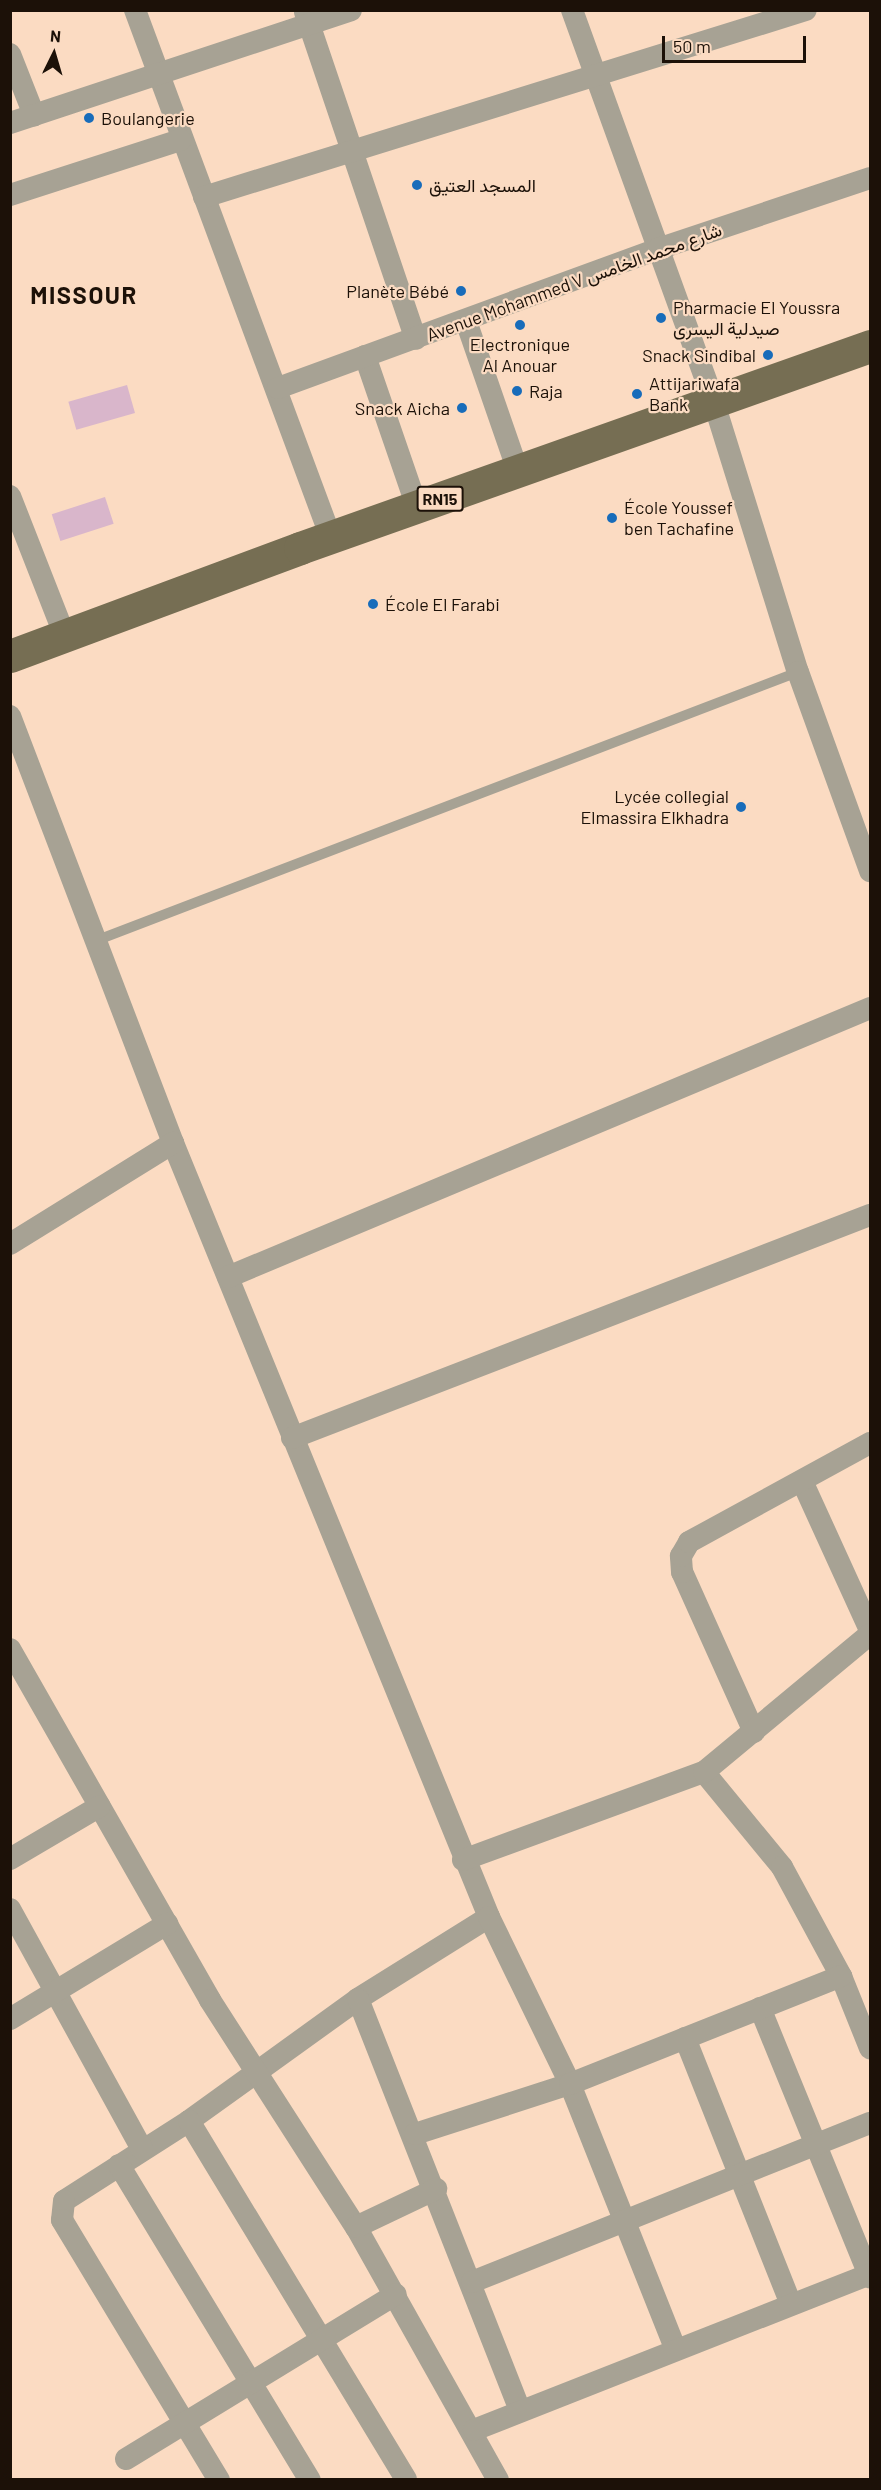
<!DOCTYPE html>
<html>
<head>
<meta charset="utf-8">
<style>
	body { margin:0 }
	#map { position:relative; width:881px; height:2490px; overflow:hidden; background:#fbdbc2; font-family:Barlow,Vazirmatn,sans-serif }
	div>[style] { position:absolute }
	.building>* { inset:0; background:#d9b6cb; transform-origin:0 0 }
	.lane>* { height:10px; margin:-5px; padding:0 5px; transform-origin:5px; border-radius:5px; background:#a7a294 }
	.street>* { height:22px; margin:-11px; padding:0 11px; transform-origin:11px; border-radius:11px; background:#a7a294 }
	.primary>* { height:33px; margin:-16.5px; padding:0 16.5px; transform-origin:16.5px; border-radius:16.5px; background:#766e53 }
	.dots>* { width:16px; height:16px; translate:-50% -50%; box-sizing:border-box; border:3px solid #fbdbc2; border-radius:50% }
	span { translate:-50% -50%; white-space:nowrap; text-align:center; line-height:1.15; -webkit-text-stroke:4.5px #fbdbc2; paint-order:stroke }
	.shield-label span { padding:2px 4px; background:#fbdbc2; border:2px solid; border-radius:4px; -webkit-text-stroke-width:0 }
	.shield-label { font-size:16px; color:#1c1108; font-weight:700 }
	.poi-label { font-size:18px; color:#1c1108 }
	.left { translate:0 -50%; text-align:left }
	.right { translate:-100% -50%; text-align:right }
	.street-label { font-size:18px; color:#1c1108 }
	.district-label { font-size:24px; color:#1c1108; font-weight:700; letter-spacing:1.5px }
	.frame { position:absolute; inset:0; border:12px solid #1c1108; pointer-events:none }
	.north { position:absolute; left:24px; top:24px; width:60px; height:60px; -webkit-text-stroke:4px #fbdbc2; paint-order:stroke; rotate:5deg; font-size:16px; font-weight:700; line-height:24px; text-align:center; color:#1c1108 }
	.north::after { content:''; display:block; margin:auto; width:21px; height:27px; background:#1c1108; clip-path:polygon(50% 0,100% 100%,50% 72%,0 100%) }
	.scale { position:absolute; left:662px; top:36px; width:144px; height:27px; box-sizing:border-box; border:3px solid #1c1108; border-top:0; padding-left:8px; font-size:18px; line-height:21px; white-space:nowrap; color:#1c1108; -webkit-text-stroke:4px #fbdbc2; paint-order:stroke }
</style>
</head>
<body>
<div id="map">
	<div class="building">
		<i style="left:127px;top:385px;width:29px;height:61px;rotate:74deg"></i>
		<i style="left:105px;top:497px;width:28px;height:56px;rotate:72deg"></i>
	</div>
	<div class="lane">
		<i style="left:95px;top:941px;width:753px;rotate:-20.94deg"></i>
	</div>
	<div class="street">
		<i style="left:135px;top:10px;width:563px;rotate:69.63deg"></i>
		<i style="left:572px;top:10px;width:418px;rotate:70.1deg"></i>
		<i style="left:714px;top:403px;width:282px;rotate:72.7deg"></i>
		<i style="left:798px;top:672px;width:212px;rotate:70.1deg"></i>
		<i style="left:305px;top:12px;width:345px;rotate:71.3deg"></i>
		<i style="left:10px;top:54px;width:66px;rotate:68.5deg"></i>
		<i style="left:10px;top:123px;width:359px;rotate:-18.3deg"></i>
		<i style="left:10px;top:195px;width:179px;rotate:-17.9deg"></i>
		<i style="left:204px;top:197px;width:630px;rotate:-17.26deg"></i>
		<i style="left:466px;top:321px;width:159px;rotate:70.9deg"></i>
		<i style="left:365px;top:356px;width:160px;rotate:71deg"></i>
		<i style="left:278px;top:388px;width:405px;rotate:-20.1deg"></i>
		<i style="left:658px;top:249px;width:224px;rotate:-18.5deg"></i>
		<i style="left:10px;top:496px;width:150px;rotate:68.6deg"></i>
		<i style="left:10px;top:716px;width:457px;rotate:69.1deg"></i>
		<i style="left:173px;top:1143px;width:836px;rotate:67.79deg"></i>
		<i style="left:489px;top:1917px;width:155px;rotate:148deg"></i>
		<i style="left:358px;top:1999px;width:208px;rotate:144.2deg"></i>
		<i style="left:189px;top:2121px;width:148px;rotate:147.4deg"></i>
		<i style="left:64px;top:2201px;width:19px;rotate:96deg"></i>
		<i style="left:62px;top:2220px;width:304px;rotate:58.9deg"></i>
		<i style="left:10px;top:1244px;width:192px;rotate:-31.8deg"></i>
		<i style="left:228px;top:1277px;width:696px;rotate:-22.73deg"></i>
		<i style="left:292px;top:1438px;width:620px;rotate:-21.1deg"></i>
		<i style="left:802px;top:1481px;width:164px;rotate:65.5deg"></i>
		<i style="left:10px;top:1649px;width:404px;rotate:60.3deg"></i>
		<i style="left:210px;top:2000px;width:270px;rotate:57.3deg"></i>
		<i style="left:356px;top:2227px;width:290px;rotate:60.7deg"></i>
		<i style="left:754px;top:1732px;width:175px;rotate:-114.2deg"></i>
		<i style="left:682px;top:1572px;width:16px;rotate:-94deg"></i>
		<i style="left:681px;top:1556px;width:16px;rotate:-60deg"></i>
		<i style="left:689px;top:1542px;width:206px;rotate:-28.7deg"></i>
		<i style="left:704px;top:1772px;width:123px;rotate:50.6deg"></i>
		<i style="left:782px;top:1867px;width:124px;rotate:61.6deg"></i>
		<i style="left:841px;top:1976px;width:78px;rotate:68.1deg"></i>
		<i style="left:10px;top:1859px;width:104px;rotate:-30.5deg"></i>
		<i style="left:463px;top:1860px;width:257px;rotate:-20.1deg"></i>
		<i style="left:704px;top:1772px;width:216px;rotate:-39.7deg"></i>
		<i style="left:10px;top:1909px;width:274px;rotate:61.2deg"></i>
		<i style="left:489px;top:1917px;width:186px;rotate:64.1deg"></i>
		<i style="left:570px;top:2084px;width:286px;rotate:68.3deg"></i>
		<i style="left:358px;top:1999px;width:443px;rotate:68.5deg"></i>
		<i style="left:760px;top:2008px;width:291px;rotate:67.8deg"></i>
		<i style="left:10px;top:2019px;width:184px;rotate:-31.2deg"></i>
		<i style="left:685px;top:2038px;width:286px;rotate:68.3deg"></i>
		<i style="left:189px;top:2121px;width:419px;rotate:58.8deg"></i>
		<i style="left:415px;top:2134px;width:163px;rotate:-17.9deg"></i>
		<i style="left:570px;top:2084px;width:292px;rotate:-21.7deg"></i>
		<i style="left:119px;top:2165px;width:368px;rotate:58.8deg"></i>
		<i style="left:356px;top:2227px;width:89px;rotate:-25.4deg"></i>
		<i style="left:472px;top:2282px;width:429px;rotate:-21.8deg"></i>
		<i style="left:474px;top:2430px;width:426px;rotate:-21.5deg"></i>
		<i style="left:126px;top:2459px;width:316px;rotate:-31.4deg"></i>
	</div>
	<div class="primary">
		<i style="left:10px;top:656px;width:309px;rotate:-20.4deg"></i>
		<i style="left:300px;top:548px;width:605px;rotate:-19.51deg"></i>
	</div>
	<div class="dots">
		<i style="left:89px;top:118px;background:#186cba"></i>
		<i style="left:417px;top:185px;background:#186cba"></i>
		<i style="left:461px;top:291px;background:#186cba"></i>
		<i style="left:661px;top:318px;background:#186cba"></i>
		<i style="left:520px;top:325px;background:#186cba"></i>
		<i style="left:768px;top:355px;background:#186cba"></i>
		<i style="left:517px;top:391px;background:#186cba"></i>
		<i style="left:637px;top:394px;background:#186cba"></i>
		<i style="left:462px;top:408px;background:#186cba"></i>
		<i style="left:612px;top:518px;background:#186cba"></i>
		<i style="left:373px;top:604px;background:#186cba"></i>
		<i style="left:741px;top:807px;background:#186cba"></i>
	</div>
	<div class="shield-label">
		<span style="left:440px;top:499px">RN15</span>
	</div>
	<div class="poi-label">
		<span class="left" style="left:101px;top:118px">Boulangerie</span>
		<span class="left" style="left:429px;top:185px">المسجد العتيق</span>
		<span class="right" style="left:449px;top:291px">Planète Bébé</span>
		<span class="left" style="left:673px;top:318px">Pharmacie El Youssra<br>صيدلية اليسرى</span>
		<span style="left:520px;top:355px">Electronique<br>Al Anouar</span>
		<span class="right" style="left:756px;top:355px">Snack Sindibal</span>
		<span class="left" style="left:649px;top:394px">Attijariwafa<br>Bank</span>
		<span class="left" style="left:529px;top:391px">Raja</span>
		<span class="right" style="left:450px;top:408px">Snack Aicha</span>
		<span class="left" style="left:624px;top:518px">École Youssef<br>ben Tachafine</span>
		<span class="left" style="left:385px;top:604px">École El Farabi</span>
		<span class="right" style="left:729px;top:807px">Lycée collegial<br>Elmassira Elkhadra</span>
	</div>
	<div class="street-label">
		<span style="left:574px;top:282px;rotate:-20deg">Avenue Mohammed V شارع محمد الخامس</span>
	</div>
	<div class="district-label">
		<span style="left:84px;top:295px">MISSOUR</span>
	</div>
	<div class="frame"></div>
	<div class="north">N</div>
	<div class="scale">50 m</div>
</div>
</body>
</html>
